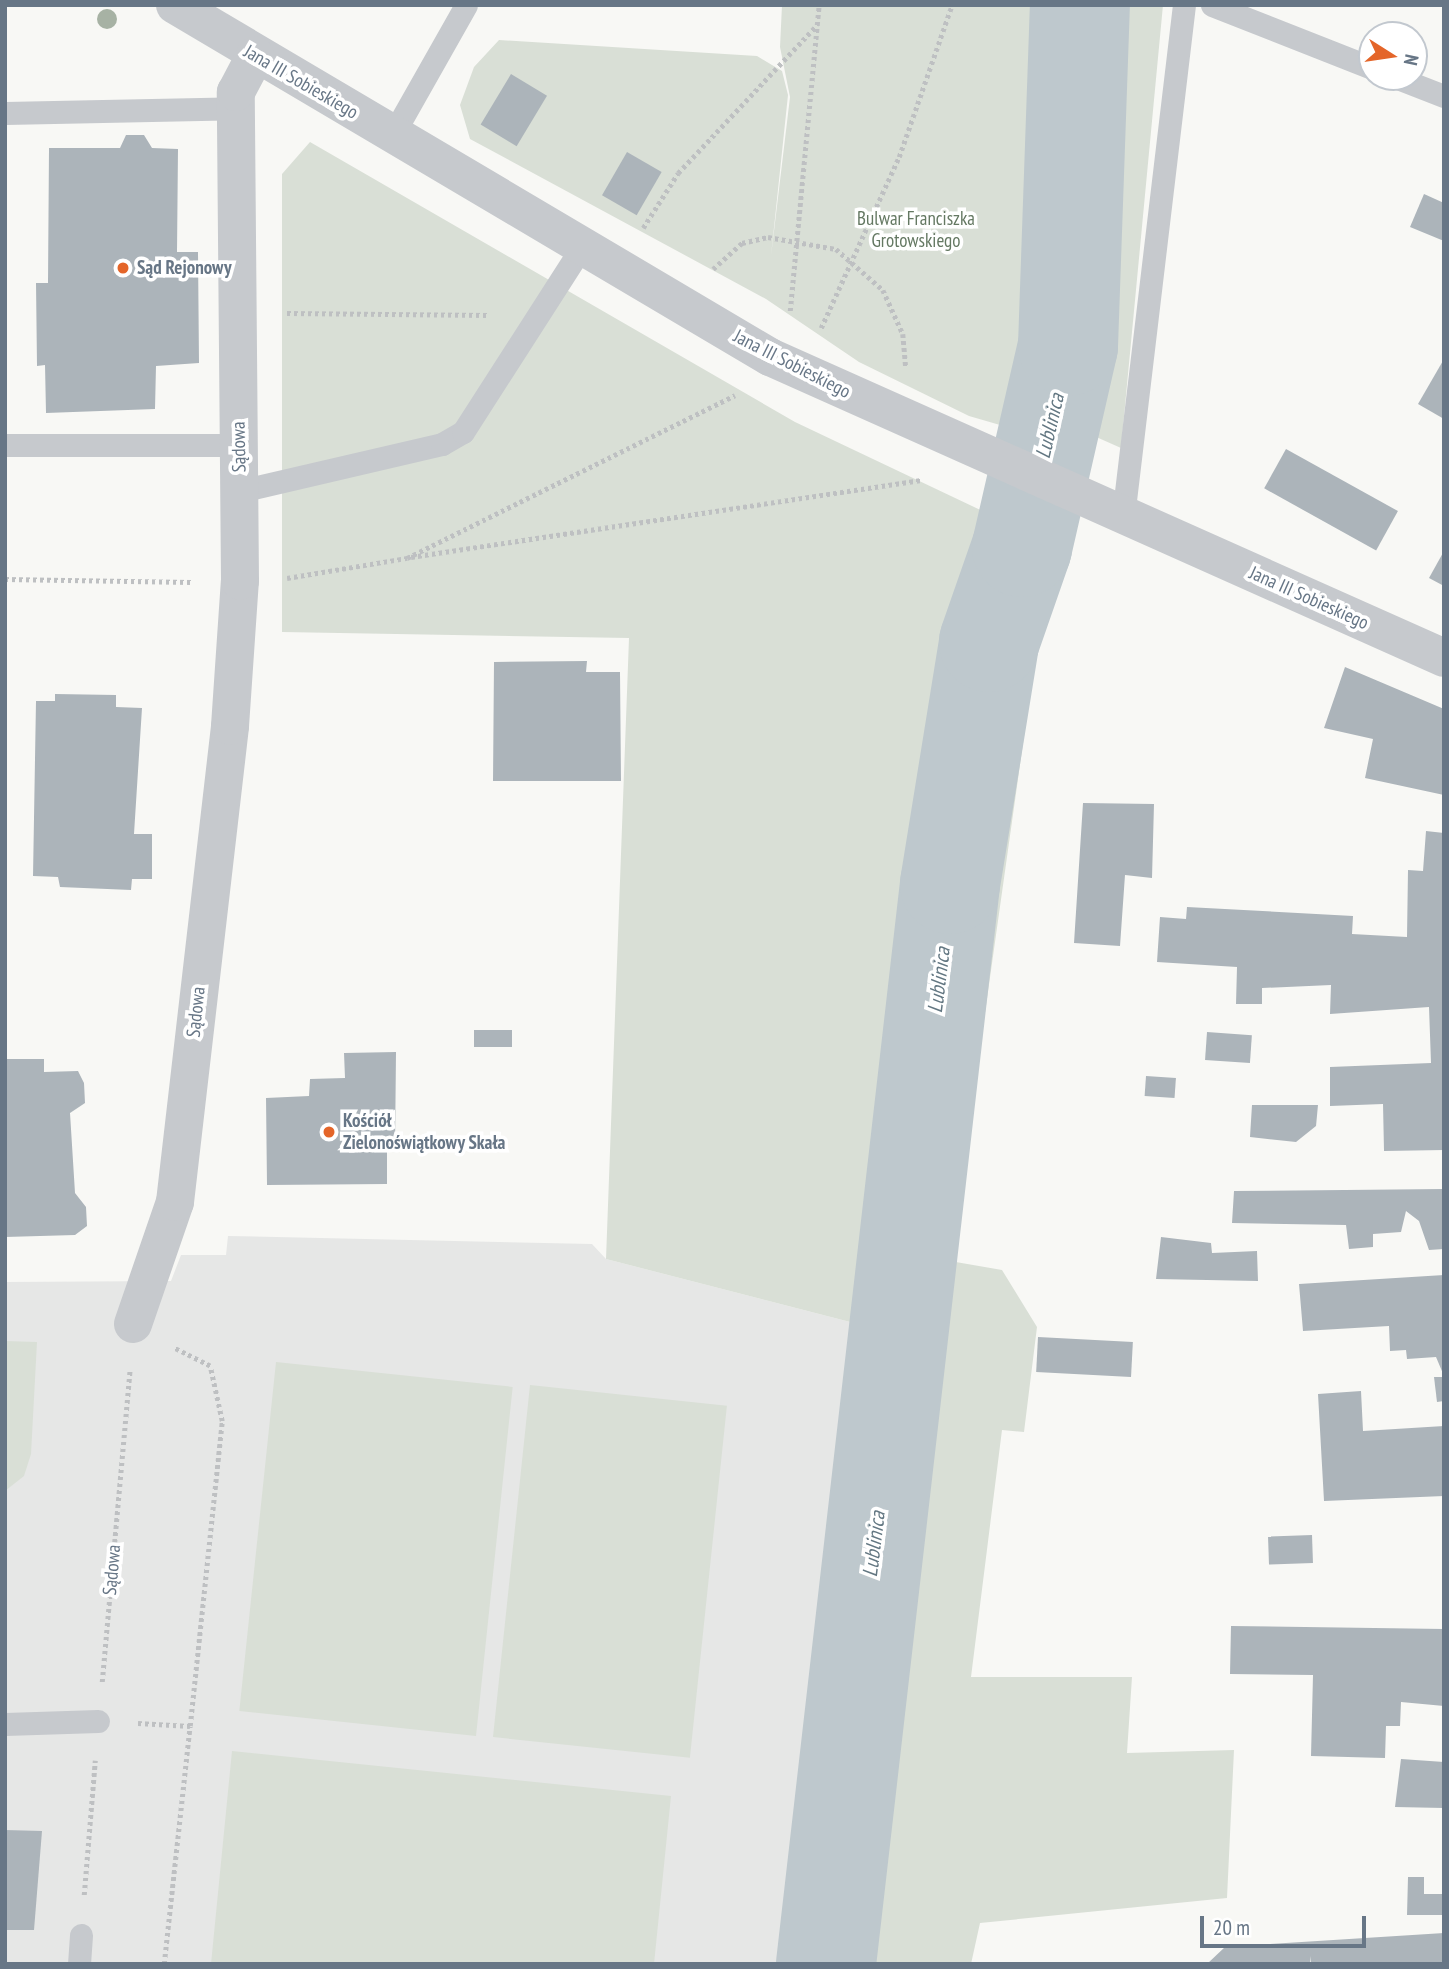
<!DOCTYPE html>
<html>
<head>
<meta charset="utf-8">
<style>
	body { margin:0 }
	#map { position:relative; width:1449px; height:1969px; overflow:hidden; background:#f8f8f5; font-family:"PT Sans Narrow",sans-serif }
	div>[style] { position:absolute }
	.built>* { inset:0; background:#e6e7e6 }
	.green>* { inset:0; background:#d9dfd6; transform-origin:0 0 }
	.river>* { height:100px; margin:-50px; padding:0 50px; transform-origin:50px; border-radius:50px; background:#bec8cd }
	.building>* { inset:0; background:#acb4ba; transform-origin:0 0 }
	.path>* { height:4.5px; margin-top:-2.25px; transform-origin:0; background:repeating-linear-gradient(90deg,#bec0c2 0 3.5px,transparent 0 7px) }
	.service>* { height:23px; margin:-11.5px; padding:0 11.5px; transform-origin:11.5px; border-radius:11.5px; background:#c6c9cd }
	.minor>* { height:38px; margin:-19px; padding:0 19px; transform-origin:19px; border-radius:19px; background:#c6c9cd }
	.trees>* { width:20px; height:20px; margin:-10px; border-radius:50%; background:#a7b2a4 }
	.dots>* { width:19px; height:19px; translate:-50% -50%; box-sizing:border-box; border:4px solid #fff; border-radius:50% }
	span { translate:-50% -50%; white-space:nowrap; text-align:center; line-height:1.15; -webkit-text-stroke:7px #fff; paint-order:stroke }
	.street-label { font-size:19px; color:#677686 }
	.park-label { font-size:19px; color:#647862 }
	.poi-label { font-size:19px; color:#677686; font-weight:700 }
	.left { translate:0 -50%; text-align:left }
	.water-label { font-size:21px; color:#637782; font-style:italic }
	.frame { position:absolute; inset:0; border:7px solid #677686; pointer-events:none }
	.north { position:absolute; left:1358px; top:21px; width:70px; height:70px; box-sizing:border-box; background:#fff; border:2px solid #c2c8cf; border-radius:50%; rotate:102deg; font-size:19px; font-weight:700; line-height:28px; text-align:center; color:#677686 }
	.north::after { content:''; display:block; margin:auto; width:24px; height:32px; background:#e46529; clip-path:polygon(50% 0,100% 100%,50% 72%,0 100%) }
	.scale { position:absolute; left:1200px; top:1916px; width:166px; height:32px; box-sizing:border-box; border:4px solid #677686; border-top:0; padding-left:9px; font-size:21px; line-height:24px; white-space:nowrap; color:#677686; -webkit-text-stroke:5px #fff; paint-order:stroke }
</style>
</head>
<body>
<div id="map">
	<div class="built">
		<i style="clip-path:polygon(228px 1236px,592px 1244px,606px 1259px,885px 1331px,808px 1964px,5px 1964px,5px 1282px,171px 1281px,181px 1255px,226px 1255px)"></i>
	</div>
	<div class="green">
		<i style="clip-path:polygon(782px 5px,1062px 5px,1055px 335px,1031px 418px,1000px 425px,969px 416px,859px 362px,766px 299px,470px 139px,460px 105px,474px 67px,499px 40px,757px 56px,782px 71px,788px 95px,771px 256px,790px 97px,780px 47px)"></i>
		<i style="clip-path:polygon(1100px 5px,1163px 5px,1121px 448px,1076px 428px,1092px 321px)"></i>
		<i style="clip-path:polygon(310px 142px,795px 422px,1012px 525px,970px 651px,885px 1331px,606px 1259px,629px 638px,282px 632px,282px 174px)"></i>
		<i style="clip-path:polygon(1038px 539px,1051px 545px,950px 1261px,1002px 1270px,1037px 1327px,1024px 1432px,1002px 1430px,971px 1677px,1132px 1677px,1127px 1753px,1234px 1750px,1227px 1898px,980px 1923px,971px 1964px,845px 1964px,960px 952px,999px 657px)"></i>
		<i style="clip-path:polygon(5px 1341px,37px 1342px,31px 1454px,24px 1476px,5px 1491px)"></i>
		<i style="left:276px;top:1362px;width:238px;height:351px;rotate:6deg"></i>
		<i style="left:530px;top:1385px;width:198px;height:354px;rotate:6deg"></i>
		<i style="clip-path:polygon(232px 1751px,671px 1796px,654px 1964px,211px 1964px)"></i>
	</div>
	<div class="river">
		<i style="left:826px;top:1964px;width:1087px;rotate:-83.45deg"></i>
		<i style="left:950px;top:884px;width:245px;rotate:-80.8deg"></i>
		<i style="left:989px;top:642px;width:101px;rotate:-70.8deg"></i>
		<i style="left:1022px;top:547px;width:206px;rotate:-77.1deg"></i>
		<i style="left:1068px;top:346px;width:341px;rotate:-88deg"></i>
	</div>
	<div class="building">
		<i style="left:511px;top:74px;width:42px;height:59px;rotate:31deg"></i>
		<i style="clip-path:polygon(126px 135px,144px 135px,152px 148px,178px 149px,177px 252px,198px 252px,199px 363px,156px 366px,155px 409px,46px 413px,45px 365px,37px 366px,36px 283px,48px 283px,49px 148px,120px 148px)"></i>
		<i style="left:627px;top:152px;width:40px;height:50px;rotate:30deg"></i>
		<i style="clip-path:polygon(1424px 194px,1444px 203px,1444px 241px,1410px 227px)"></i>
		<i style="clip-path:polygon(1444px 359px,1444px 419px,1418px 404px)"></i>
		<i style="left:1286px;top:449px;width:128px;height:45px;rotate:29deg"></i>
		<i style="clip-path:polygon(1444px 551px,1444px 586px,1429px 578px)"></i>
		<i style="clip-path:polygon(587px 661px,586px 672px,620px 672px,621px 781px,493px 781px,494px 662px)"></i>
		<i style="clip-path:polygon(1345px 667px,1444px 709px,1444px 795px,1365px 778px,1373px 739px,1324px 728px)"></i>
		<i style="clip-path:polygon(55px 694px,116px 695px,116px 707px,142px 708px,134px 834px,152px 834px,152px 879px,132px 879px,131px 890px,60px 887px,58px 877px,33px 876px,36px 701px,55px 701px)"></i>
		<i style="clip-path:polygon(1083px 803px,1154px 804px,1152px 878px,1125px 875px,1120px 946px,1074px 943px)"></i>
		<i style="clip-path:polygon(1426px 831px,1444px 833px,1444px 1150px,1384px 1151px,1383px 1104px,1330px 1106px,1330px 1067px,1431px 1063px,1429px 1007px,1330px 1014px,1331px 985px,1262px 988px,1262px 1004px,1236px 1004px,1237px 967px,1157px 962px,1160px 917px,1186px 919px,1187px 907px,1353px 916px,1352px 934px,1407px 937px,1408px 870px,1423px 871px)"></i>
		<i style="left:474px;top:1030px;width:38px;height:17px"></i>
		<i style="left:1207px;top:1032px;width:45px;height:28px;rotate:4deg"></i>
		<i style="clip-path:polygon(396px 1052px,395px 1149px,387px 1149px,387px 1184px,267px 1185px,266px 1098px,309px 1096px,310px 1079px,345px 1078px,344px 1053px)"></i>
		<i style="clip-path:polygon(5px 1059px,44px 1059px,44px 1072px,78px 1071px,84px 1083px,85px 1103px,70px 1113px,75px 1193px,86px 1207px,87px 1226px,75px 1235px,5px 1237px)"></i>
		<i style="left:1146px;top:1076px;width:30px;height:20px;rotate:4deg"></i>
		<i style="clip-path:polygon(1252px 1105px,1318px 1105px,1316px 1126px,1296px 1142px,1250px 1137px)"></i>
		<i style="clip-path:polygon(1444px 1189px,1444px 1249px,1429px 1250px,1419px 1221px,1406px 1211px,1401px 1232px,1373px 1234px,1373px 1247px,1349px 1249px,1346px 1225px,1232px 1223px,1234px 1191px)"></i>
		<i style="clip-path:polygon(1161px 1237px,1211px 1243px,1212px 1253px,1257px 1251px,1258px 1281px,1156px 1279px)"></i>
		<i style="clip-path:polygon(1444px 1275px,1444px 1376px,1436px 1357px,1407px 1359px,1406px 1350px,1390px 1351px,1389px 1326px,1303px 1331px,1299px 1284px)"></i>
		<i style="left:1038px;top:1337px;width:95px;height:35px;rotate:3deg"></i>
		<i style="clip-path:polygon(1434px 1377px,1444px 1377px,1444px 1401px,1437px 1402px)"></i>
		<i style="clip-path:polygon(1361px 1391px,1363px 1431px,1444px 1426px,1444px 1496px,1324px 1501px,1318px 1394px)"></i>
		<i style="left:1312px;top:1535px;width:28px;height:44px;rotate:88deg"></i>
		<i style="clip-path:polygon(1231px 1626px,1444px 1629px,1444px 1706px,1401px 1702px,1400px 1726px,1386px 1726px,1385px 1758px,1311px 1756px,1313px 1675px,1230px 1674px)"></i>
		<i style="clip-path:polygon(1401px 1759px,1444px 1762px,1444px 1808px,1395px 1807px)"></i>
		<i style="clip-path:polygon(5px 1830px,42px 1831px,34px 1930px,5px 1930px)"></i>
		<i style="clip-path:polygon(1408px 1877px,1424px 1877px,1424px 1894px,1444px 1894px,1444px 1915px,1407px 1915px)"></i>
		<i style="clip-path:polygon(1444px 1933px,1444px 1964px,1311px 1964px,1311px 1956px,1310px 1964px,1207px 1964px,1225px 1947px)"></i>
	</div>
	<div class="path">
		<i style="left:643px;top:228px;width:65px;rotate:-57.5deg"></i>
		<i style="left:678px;top:173px;width:203px;rotate:-46.8deg"></i>
		<i style="left:713px;top:269px;width:39px;rotate:-42deg"></i>
		<i style="left:742px;top:243px;width:27px;rotate:-13deg"></i>
		<i style="left:768px;top:237px;width:69px;rotate:10deg"></i>
		<i style="left:836px;top:249px;width:62px;rotate:41.1deg"></i>
		<i style="left:883px;top:290px;width:48px;rotate:65.6deg"></i>
		<i style="left:903px;top:334px;width:32px;rotate:85deg"></i>
		<i style="left:790px;top:311px;width:307px;rotate:-84.6deg"></i>
		<i style="left:287px;top:313px;width:201px;rotate:0.6deg"></i>
		<i style="left:821px;top:328px;width:188px;rotate:-65.5deg"></i>
		<i style="left:899px;top:157px;width:161px;rotate:-70.8deg"></i>
		<i style="left:411px;top:557px;width:516px;rotate:-8.59deg"></i>
		<i style="left:287px;top:578px;width:122px;rotate:-9.5deg"></i>
		<i style="left:407px;top:558px;width:366px;rotate:-26.4deg"></i>
		<i style="left:5px;top:579px;width:186px;rotate:0.9deg"></i>
		<i style="left:102px;top:1682px;width:313px;rotate:-84.9deg"></i>
		<i style="left:138px;top:1723px;width:52px;rotate:3.3deg"></i>
		<i style="left:190px;top:1726px;width:307px;rotate:-84deg"></i>
		<i style="left:222px;top:1421px;width:56px;rotate:-102.3deg"></i>
		<i style="left:210px;top:1366px;width:40px;rotate:-153.4deg"></i>
		<i style="left:84px;top:1895px;width:135px;rotate:-85.3deg"></i>
		<i style="left:164px;top:1964px;width:239px;rotate:-83.8deg"></i>
	</div>
	<div class="service">
		<i style="left:1212px;top:5px;width:172px;rotate:21.5deg"></i>
		<i style="left:1395px;top:77px;width:53px;rotate:21.2deg"></i>
		<i style="left:5px;top:113px;width:232px;rotate:-1.2deg"></i>
		<i style="left:392px;top:136px;width:150px;rotate:-60.5deg"></i>
		<i style="left:5px;top:445px;width:234px"></i>
		<i style="left:240px;top:491px;width:207px;rotate:-13.1deg"></i>
		<i style="left:442px;top:444px;width:24px;rotate:-30deg"></i>
		<i style="left:463px;top:432px;width:222px;rotate:-57.3deg"></i>
		<i style="left:1123px;top:517px;width:516px;rotate:-83.21deg"></i>
		<i style="left:5px;top:1724px;width:93px;rotate:-1.8deg"></i>
		<i style="left:79px;top:1964px;width:29px;rotate:-86deg"></i>
	</div>
	<div class="minor">
		<i style="left:175px;top:5px;width:691px;rotate:30.61deg"></i>
		<i style="left:770px;top:357px;width:738px;rotate:24.06deg"></i>
		<i style="left:133px;top:1324px;width:129px;rotate:-71deg"></i>
		<i style="left:175px;top:1202px;width:479px;rotate:-83.4deg"></i>
		<i style="left:230px;top:726px;width:145px;rotate:-86.1deg"></i>
		<i style="left:240px;top:581px;width:489px;rotate:-90.5deg"></i>
		<i style="left:236px;top:92px;width:41px;rotate:-62.2deg"></i>
	</div>
	<div class="trees">
		<i style="left:107px;top:19px"></i>
	</div>
	<div class="dots">
		<i style="left:123px;top:268px;background:#e46529"></i>
		<i style="left:329px;top:1132px;background:#e46529"></i>
	</div>
	<div class="street-label">
		<span style="left:301px;top:82px;rotate:30deg">Jana III Sobieskiego</span>
		<span style="left:792px;top:364px;rotate:27deg">Jana III Sobieskiego</span>
		<span style="left:239px;top:447px;rotate:-91deg">Sądowa</span>
		<span style="left:1309px;top:598px;rotate:24deg">Jana III Sobieskiego</span>
		<span style="left:196px;top:1012px;rotate:-84deg">Sądowa</span>
		<span style="left:112px;top:1570px;rotate:-85deg">Sądowa</span>
	</div>
	<div class="park-label">
		<span style="left:916px;top:230px">Bulwar Franciszka<br>Grotowskiego</span>
	</div>
	<div class="poi-label">
		<span class="left" style="left:137px;top:268px">Sąd Rejonowy</span>
		<span class="left" style="left:343px;top:1132px">Kościół<br>Zielonoświątkowy Skała</span>
	</div>
	<div class="water-label">
		<span style="left:1050px;top:426px;rotate:-77deg">Lublinica</span>
		<span style="left:939px;top:980px;rotate:-83deg">Lublinica</span>
		<span style="left:874px;top:1544px;rotate:-83deg">Lublinica</span>
	</div>
	<div class="frame"></div>
	<div class="north">N</div>
	<div class="scale">20 m</div>
</div>
</body>
</html>
